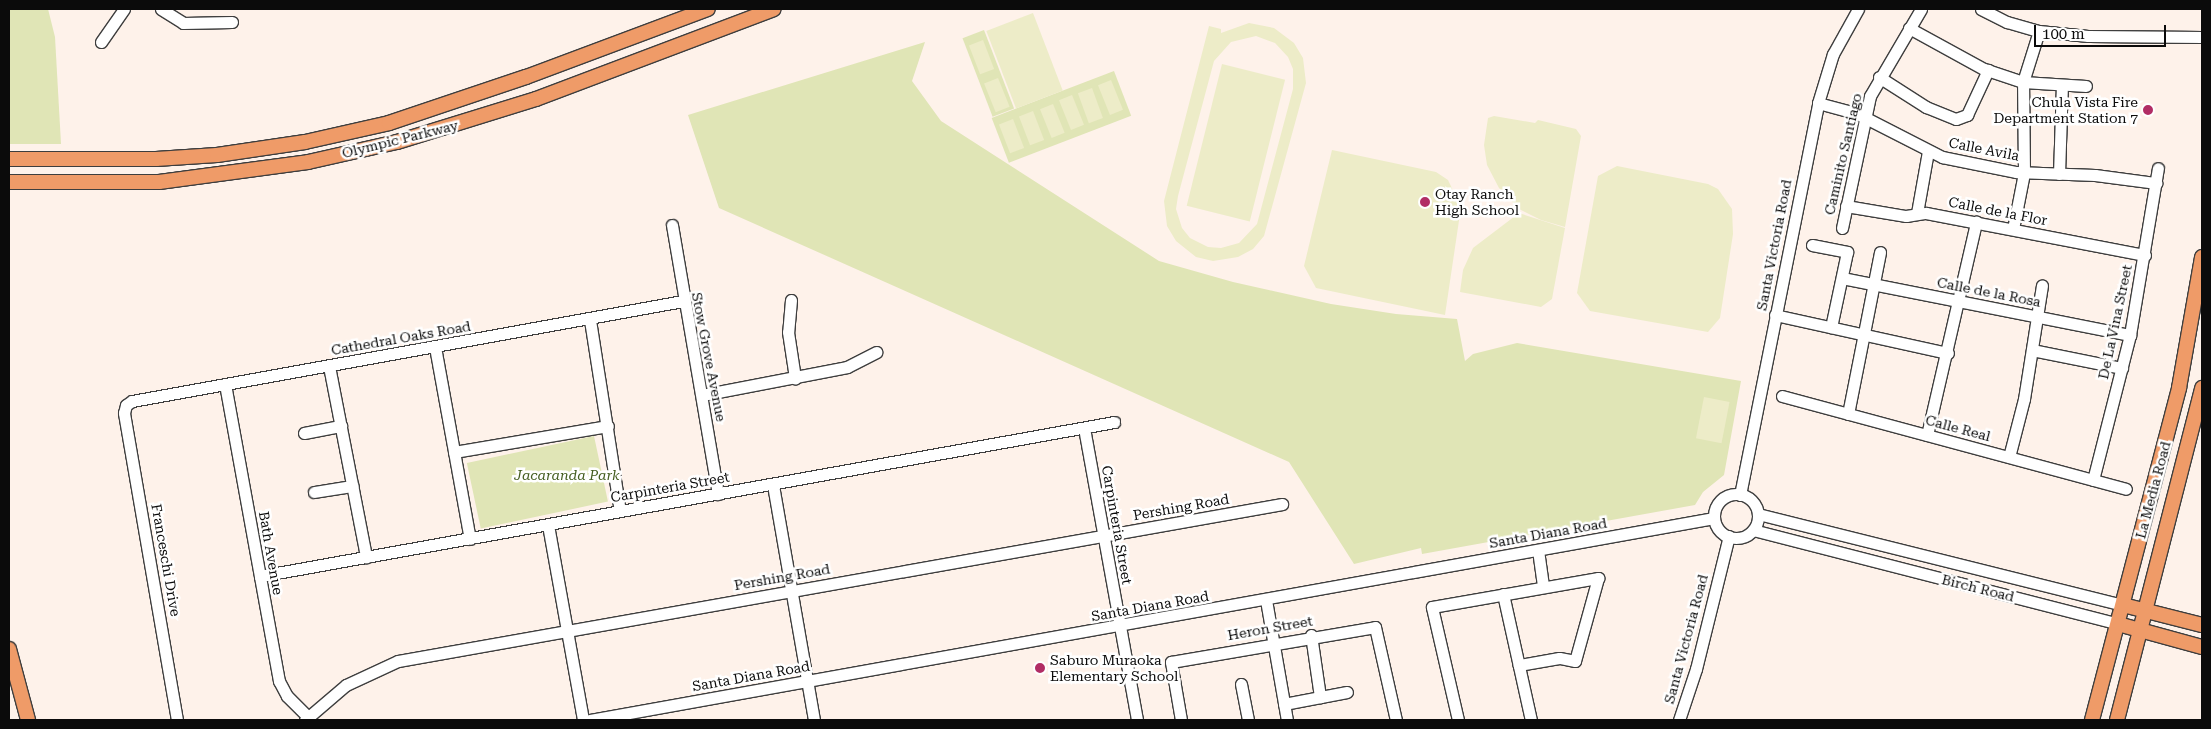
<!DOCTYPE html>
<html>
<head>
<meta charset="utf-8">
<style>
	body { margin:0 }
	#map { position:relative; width:2211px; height:729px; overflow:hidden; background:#fef2ea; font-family:"Roboto Serif",serif }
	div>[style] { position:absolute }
	.green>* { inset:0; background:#e0e5b6; transform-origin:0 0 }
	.pitch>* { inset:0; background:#edecc8; transform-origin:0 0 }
	.roads { filter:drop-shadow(1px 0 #3e3e3e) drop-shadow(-1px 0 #3e3e3e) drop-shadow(0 1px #3e3e3e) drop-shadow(0 -1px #3e3e3e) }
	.minor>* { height:11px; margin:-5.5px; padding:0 5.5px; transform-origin:5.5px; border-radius:5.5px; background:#fff }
	.minor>.ring { margin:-5.5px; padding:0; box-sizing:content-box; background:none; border:11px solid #fff; border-radius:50% }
	.major>* { height:14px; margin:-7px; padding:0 7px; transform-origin:7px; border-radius:7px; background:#ef9b68 }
	.dots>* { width:14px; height:14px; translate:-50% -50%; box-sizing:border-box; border:2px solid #fff; border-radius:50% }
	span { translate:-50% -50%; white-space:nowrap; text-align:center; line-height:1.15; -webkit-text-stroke:5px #fff; paint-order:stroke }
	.poi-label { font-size:14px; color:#0b0b0b }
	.right { translate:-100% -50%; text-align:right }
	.left { translate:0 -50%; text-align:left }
	.street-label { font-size:14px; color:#0b0b0b }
	.park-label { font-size:14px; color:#445d20; font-style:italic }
	.frame { position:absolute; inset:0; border:10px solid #0b0b0b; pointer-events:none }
	.scale { position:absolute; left:2034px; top:25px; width:132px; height:22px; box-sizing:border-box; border:2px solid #0b0b0b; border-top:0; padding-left:6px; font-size:15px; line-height:18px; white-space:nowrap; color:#0b0b0b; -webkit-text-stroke:4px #fff; paint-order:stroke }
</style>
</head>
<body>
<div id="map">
	<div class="green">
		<i style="clip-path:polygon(9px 9px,48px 9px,55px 37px,61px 144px,9px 144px)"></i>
		<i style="left:984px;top:30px;width:84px;height:23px;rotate:69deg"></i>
		<i style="clip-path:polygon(925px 42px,912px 81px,941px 121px,1159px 261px,1233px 282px,1331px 304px,1396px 314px,1457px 319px,1465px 361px,1473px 354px,1517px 343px,1741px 381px,1724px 475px,1703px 492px,1695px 505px,1422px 554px,1421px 548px,1354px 564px,1289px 462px,719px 208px,688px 115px)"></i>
		<i style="left:1114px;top:71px;width:48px;height:131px;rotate:69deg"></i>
		<i style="left:594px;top:436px;width:67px;height:130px;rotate:78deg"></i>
	</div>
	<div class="pitch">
		<i style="left:1033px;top:13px;width:83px;height:50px;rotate:69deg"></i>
		<i style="clip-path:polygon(evenodd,1249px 23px,1274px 28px,1294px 43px,1303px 58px,1306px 83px,1264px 236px,1253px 249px,1238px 257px,1213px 261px,1196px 257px,1176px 241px,1167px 226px,1164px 201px,1209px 26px,1221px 29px,1221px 33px,1249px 23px,1256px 36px,1275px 43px,1288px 57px,1293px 69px,1293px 89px,1257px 224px,1239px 243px,1221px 248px,1208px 247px,1190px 238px,1182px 228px,1176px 209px,1178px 196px,1214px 61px,1231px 42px,1256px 36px)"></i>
		<i style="left:983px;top:40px;width:31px;height:15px;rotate:69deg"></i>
		<i style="left:1222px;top:64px;width:65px;height:146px;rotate:14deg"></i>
		<i style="left:998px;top:78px;width:31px;height:15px;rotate:68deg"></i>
		<i style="left:1111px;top:80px;width:32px;height:14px;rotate:68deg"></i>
		<i style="left:1092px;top:88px;width:32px;height:15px;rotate:70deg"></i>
		<i style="left:1072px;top:95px;width:32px;height:14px;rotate:68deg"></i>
		<i style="left:1053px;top:104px;width:31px;height:14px;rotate:68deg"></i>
		<i style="left:1033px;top:111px;width:31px;height:15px;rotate:69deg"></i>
		<i style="clip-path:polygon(1494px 116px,1535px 123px,1538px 120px,1576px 129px,1581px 136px,1565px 227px,1541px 220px,1519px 209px,1499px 188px,1487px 165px,1484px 145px,1488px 118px)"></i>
		<i style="left:1013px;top:119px;width:31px;height:15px;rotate:69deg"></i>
		<i style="clip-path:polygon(1332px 150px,1436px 172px,1448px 180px,1461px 207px,1445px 315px,1316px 288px,1304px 266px)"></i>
		<i style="clip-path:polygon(1617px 166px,1708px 184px,1718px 189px,1732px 209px,1733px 234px,1720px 318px,1708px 332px,1590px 311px,1577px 293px,1598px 176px)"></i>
		<i style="clip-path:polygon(1519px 213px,1565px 228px,1552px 299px,1541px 307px,1460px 292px,1463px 270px,1473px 248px)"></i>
		<i style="left:1704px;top:397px;width:26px;height:42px;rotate:11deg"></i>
	</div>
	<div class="roads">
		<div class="minor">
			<i style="left:161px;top:9px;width:26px;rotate:32deg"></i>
			<i style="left:183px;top:23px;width:49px;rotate:-1.2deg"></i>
			<i style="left:1981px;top:9px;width:29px;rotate:27deg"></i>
			<i style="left:2007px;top:22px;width:33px;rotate:16deg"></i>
			<i style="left:2039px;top:31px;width:49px;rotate:5.8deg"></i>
			<i style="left:2088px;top:36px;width:114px;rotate:0.5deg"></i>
			<i style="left:1909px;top:28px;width:85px;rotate:28.7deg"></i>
			<i style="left:1984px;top:69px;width:41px;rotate:18.4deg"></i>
			<i style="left:2023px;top:82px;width:63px;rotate:3.6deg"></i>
			<i style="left:101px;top:42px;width:40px;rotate:-55.1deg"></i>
			<i style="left:1879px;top:77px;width:56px;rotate:32.6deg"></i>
			<i style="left:1926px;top:107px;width:32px;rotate:22deg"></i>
			<i style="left:1956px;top:119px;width:12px;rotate:-20deg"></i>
			<i style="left:1967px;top:115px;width:50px;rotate:-65deg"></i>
			<i style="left:1818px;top:103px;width:39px;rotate:15deg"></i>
			<i style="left:1856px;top:113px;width:97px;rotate:27.1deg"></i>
			<i style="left:1942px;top:157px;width:76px;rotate:11.5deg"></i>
			<i style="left:2016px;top:172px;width:79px;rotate:2.2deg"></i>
			<i style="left:2095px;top:175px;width:62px;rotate:7.5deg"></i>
			<i style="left:2059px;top:174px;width:89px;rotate:-88.1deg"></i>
			<i style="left:1846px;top:206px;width:61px;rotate:9.5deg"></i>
			<i style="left:1906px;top:216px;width:20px;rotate:-9deg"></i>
			<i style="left:1926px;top:213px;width:223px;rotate:10.9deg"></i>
			<i style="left:1917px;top:213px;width:63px;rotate:-79.9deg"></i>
			<i style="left:672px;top:225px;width:273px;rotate:80.3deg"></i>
			<i style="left:1842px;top:228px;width:135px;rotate:-78deg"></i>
			<i style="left:1870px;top:96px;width:101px;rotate:-59.6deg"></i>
			<i style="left:2013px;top:229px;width:57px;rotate:-78.9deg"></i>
			<i style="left:2024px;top:173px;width:91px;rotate:-90.6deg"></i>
			<i style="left:2023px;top:82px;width:53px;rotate:-72.6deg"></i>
			<i style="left:1812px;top:245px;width:36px;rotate:11deg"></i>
			<i style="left:1847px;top:252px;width:77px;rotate:102deg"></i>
			<i style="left:1842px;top:278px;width:294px;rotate:11.2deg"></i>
			<i style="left:791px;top:300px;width:32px;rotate:95deg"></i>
			<i style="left:788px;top:332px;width:47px;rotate:81.3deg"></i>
			<i style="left:1775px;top:315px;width:177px;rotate:12.4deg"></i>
			<i style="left:590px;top:320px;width:193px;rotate:81.1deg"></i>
			<i style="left:435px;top:347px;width:195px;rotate:79.7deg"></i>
			<i style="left:2032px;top:350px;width:92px;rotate:11.3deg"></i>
			<i style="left:329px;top:366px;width:195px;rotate:79deg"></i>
			<i style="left:225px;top:384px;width:302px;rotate:79.7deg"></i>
			<i style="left:279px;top:681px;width:17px;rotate:62deg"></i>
			<i style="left:287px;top:696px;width:30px;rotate:45deg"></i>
			<i style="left:702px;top:395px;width:148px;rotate:-10.9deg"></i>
			<i style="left:847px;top:367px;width:33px;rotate:-27deg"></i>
			<i style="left:1782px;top:396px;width:356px;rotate:15.1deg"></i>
			<i style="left:1848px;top:414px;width:165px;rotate:-78.8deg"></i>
			<i style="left:1084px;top:428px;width:297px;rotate:79.7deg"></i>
			<i style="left:304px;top:433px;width:38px;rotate:-11deg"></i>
			<i style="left:1927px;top:435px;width:219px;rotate:-77deg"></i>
			<i style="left:454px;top:452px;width:156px;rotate:-9.6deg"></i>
			<i style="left:2009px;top:457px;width:60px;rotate:-75.5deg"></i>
			<i style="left:2024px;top:399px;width:115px;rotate:-81deg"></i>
			<i style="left:2093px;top:480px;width:150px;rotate:-75.7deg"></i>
			<i style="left:2130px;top:335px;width:169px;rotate:-80.5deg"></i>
			<i style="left:773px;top:485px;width:239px;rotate:80.1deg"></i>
			<i style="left:314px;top:492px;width:39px;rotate:-9deg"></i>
			<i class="ring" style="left:1714px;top:494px;width:33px;height:33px"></i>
			<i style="left:1740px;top:495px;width:400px;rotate:-78.7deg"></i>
			<i style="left:1818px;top:103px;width:51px;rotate:-73deg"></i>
			<i style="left:1833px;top:54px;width:51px;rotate:-60.9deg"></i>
			<i style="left:1758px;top:514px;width:376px;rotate:14deg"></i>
			<i style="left:548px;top:525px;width:198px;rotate:79.8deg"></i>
			<i style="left:1753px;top:530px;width:377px;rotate:14.4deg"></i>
			<i style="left:1538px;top:550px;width:37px;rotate:82deg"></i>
			<i style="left:260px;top:576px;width:868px;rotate:-10.22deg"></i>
			<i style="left:1503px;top:594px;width:129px;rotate:77.5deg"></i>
			<i style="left:1266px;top:600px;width:122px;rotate:80.1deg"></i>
			<i style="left:1311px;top:635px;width:63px;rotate:81.7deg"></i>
			<i style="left:1241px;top:684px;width:37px;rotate:79deg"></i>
			<i style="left:1284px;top:704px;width:64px;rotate:-10.8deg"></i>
			<i style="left:177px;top:720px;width:312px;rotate:-99.8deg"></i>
			<i style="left:124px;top:413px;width:8px;rotate:-76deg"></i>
			<i style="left:126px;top:405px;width:7px;rotate:-34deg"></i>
			<i style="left:132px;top:401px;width:560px;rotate:-10.29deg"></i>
			<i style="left:305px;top:720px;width:54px;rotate:-40.5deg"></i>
			<i style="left:346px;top:685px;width:57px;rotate:-24.8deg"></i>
			<i style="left:398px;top:661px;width:898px;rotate:-10.07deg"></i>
			<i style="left:590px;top:720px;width:1142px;rotate:-10.19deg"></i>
			<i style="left:1181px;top:720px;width:59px;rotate:-99.8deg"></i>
			<i style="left:1171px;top:662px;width:207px;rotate:-9.7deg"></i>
			<i style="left:1375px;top:627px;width:95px;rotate:77.3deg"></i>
			<i style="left:1458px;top:720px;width:116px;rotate:-103deg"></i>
			<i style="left:1432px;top:607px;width:169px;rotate:-9.9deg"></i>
			<i style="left:1598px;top:578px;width:86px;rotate:105.5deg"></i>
			<i style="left:1575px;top:661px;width:16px;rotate:-169deg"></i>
			<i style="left:1559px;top:658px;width:41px;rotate:170.1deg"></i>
			<i style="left:1679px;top:720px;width:54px;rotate:-71.6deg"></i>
			<i style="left:1696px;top:669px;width:137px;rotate:-76.1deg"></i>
		</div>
		<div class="major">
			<i style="left:9px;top:159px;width:147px"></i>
			<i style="left:156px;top:159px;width:61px;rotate:-3.8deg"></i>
			<i style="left:217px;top:155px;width:89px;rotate:-8.4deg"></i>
			<i style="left:305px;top:142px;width:86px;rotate:-12.7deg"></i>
			<i style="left:389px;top:123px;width:145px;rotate:-18.6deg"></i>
			<i style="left:526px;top:77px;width:194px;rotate:-20.5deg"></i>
			<i style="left:9px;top:182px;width:150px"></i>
			<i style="left:159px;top:182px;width:150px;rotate:-7.6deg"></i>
			<i style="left:308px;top:162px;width:91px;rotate:-12.7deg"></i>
			<i style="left:397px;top:142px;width:145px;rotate:-17.2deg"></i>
			<i style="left:536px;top:99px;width:254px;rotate:-20.7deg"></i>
			<i style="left:2123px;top:605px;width:81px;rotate:14.2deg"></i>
			<i style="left:2118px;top:624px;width:87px;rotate:15.3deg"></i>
			<i style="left:9px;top:649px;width:73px;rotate:75deg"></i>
			<i style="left:2092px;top:720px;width:343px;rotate:-75.3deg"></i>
			<i style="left:2179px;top:388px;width:133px;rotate:-80deg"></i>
			<i style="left:2117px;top:720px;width:343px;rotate:-75.6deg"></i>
		</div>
	</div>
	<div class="dots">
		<i style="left:2148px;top:110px;background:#b12d65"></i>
		<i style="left:1425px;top:202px;background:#b12d65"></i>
		<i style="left:1040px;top:668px;background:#b12d65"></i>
	</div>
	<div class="poi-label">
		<span class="right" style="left:2138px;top:110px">Chula Vista Fire<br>Department Station 7</span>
		<span class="left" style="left:1435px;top:202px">Otay Ranch<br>High School</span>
		<span class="left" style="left:1050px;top:668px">Saburo Muraoka<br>Elementary School</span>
	</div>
	<div class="street-label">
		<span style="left:400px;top:139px;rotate:-14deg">Olympic Parkway</span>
		<span style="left:1984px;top:149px;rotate:11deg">Calle Avila</span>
		<span style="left:1843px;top:154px;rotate:-77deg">Caminito Santiago</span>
		<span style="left:1998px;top:211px;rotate:11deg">Calle de la Flor</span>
		<span style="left:1774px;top:245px;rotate:-79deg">Santa Victoria Road</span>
		<span style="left:1989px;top:292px;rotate:11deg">Calle de la Rosa</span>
		<span style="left:2115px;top:322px;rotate:-78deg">De La Vina Street</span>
		<span style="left:401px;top:338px;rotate:-10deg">Cathedral Oaks Road</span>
		<span style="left:709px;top:357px;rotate:79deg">Stow Grove Avenue</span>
		<span style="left:1958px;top:428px;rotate:15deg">Calle Real</span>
		<span style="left:670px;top:487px;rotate:-10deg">Carpinteria Street</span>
		<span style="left:2153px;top:490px;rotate:-75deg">La Media Road</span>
		<span style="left:1181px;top:507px;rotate:-10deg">Pershing Road</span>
		<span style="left:1117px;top:525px;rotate:80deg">Carpinteria Street</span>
		<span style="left:1548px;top:533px;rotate:-10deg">Santa Diana Road</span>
		<span style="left:271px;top:553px;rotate:80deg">Bath Avenue</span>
		<span style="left:166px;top:560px;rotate:80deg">Franceschi Drive</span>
		<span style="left:782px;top:577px;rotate:-10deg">Pershing Road</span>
		<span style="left:1978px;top:588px;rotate:14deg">Birch Road</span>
		<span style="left:1150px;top:606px;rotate:-10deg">Santa Diana Road</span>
		<span style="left:1270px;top:628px;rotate:-10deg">Heron Street</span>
		<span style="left:1686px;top:639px;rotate:-75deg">Santa Victoria Road</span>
		<span style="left:751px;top:676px;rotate:-10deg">Santa Diana Road</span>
	</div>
	<div class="park-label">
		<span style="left:567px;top:475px">Jacaranda Park</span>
	</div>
	<div class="frame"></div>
	<div class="scale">100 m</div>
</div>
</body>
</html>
